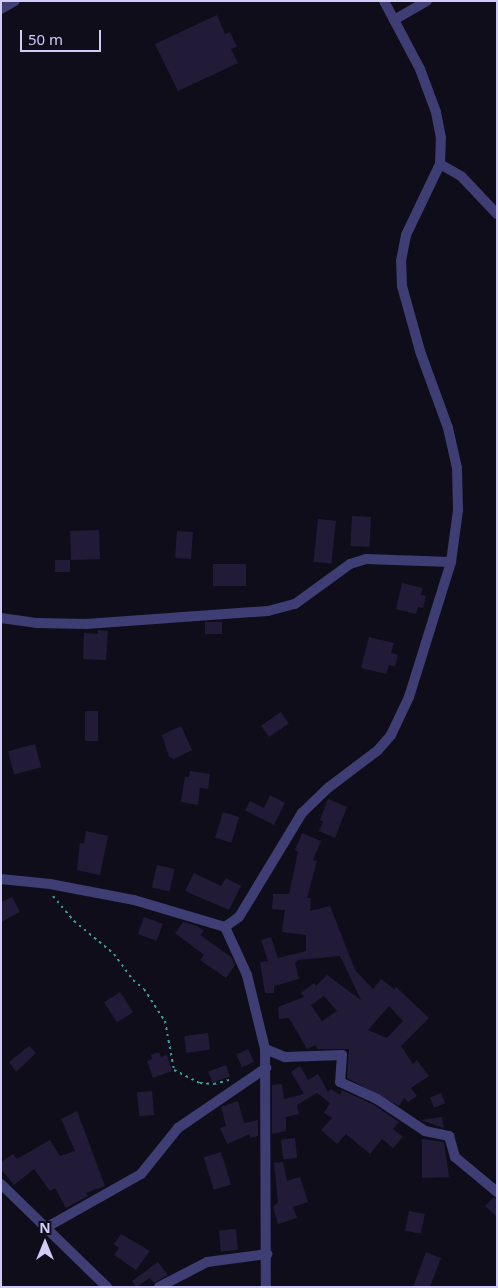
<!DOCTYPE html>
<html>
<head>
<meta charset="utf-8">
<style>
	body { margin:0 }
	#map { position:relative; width:498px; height:1288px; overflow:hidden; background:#0f0d1a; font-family:"Noto Sans",sans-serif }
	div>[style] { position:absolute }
	.building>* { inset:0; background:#211b38; transform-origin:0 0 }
	.path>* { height:2px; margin-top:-1px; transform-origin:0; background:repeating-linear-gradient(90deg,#399f98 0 2.5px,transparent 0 6.5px) }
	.street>* { height:10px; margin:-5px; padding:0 5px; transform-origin:5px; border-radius:5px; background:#3e3d74 }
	span { translate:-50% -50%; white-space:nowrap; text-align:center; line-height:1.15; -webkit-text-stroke:4.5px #0f0d1a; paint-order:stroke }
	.frame { position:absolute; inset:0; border:2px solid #d0cbf9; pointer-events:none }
	.north { position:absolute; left:20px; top:1218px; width:50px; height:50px; -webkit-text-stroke:4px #0f0d1a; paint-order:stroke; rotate:0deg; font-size:14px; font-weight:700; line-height:20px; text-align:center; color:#d0cbf9 }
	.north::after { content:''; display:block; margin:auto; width:18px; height:22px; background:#d0cbf9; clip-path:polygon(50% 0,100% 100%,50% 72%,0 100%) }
	.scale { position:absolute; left:20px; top:30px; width:81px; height:22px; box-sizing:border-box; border:2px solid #d0cbf9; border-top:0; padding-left:6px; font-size:15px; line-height:18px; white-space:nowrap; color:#d0cbf9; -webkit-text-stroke:4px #0f0d1a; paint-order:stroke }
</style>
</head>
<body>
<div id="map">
	<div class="building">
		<i style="clip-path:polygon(217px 15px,225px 34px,230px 32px,237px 47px,231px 49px,238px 63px,178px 91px,155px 44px)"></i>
		<i style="left:352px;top:516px;width:19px;height:30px;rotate:3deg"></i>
		<i style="left:318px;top:519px;width:18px;height:43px;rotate:6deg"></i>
		<i style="left:99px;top:530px;width:29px;height:29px;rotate:88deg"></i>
		<i style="left:177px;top:531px;width:16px;height:27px;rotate:4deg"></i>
		<i style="left:55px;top:560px;width:15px;height:12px"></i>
		<i style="left:213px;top:564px;width:33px;height:22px"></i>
		<i style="clip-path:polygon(402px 583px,423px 588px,421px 595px,426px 596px,423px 608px,418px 607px,416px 614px,396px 609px)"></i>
		<i style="left:205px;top:622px;width:17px;height:12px"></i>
		<i style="clip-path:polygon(98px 630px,108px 631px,106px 660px,83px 659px,84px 633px,98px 634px)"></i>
		<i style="clip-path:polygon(369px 637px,394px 643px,391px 653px,398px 655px,395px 666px,389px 665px,386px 674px,361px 668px)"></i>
		<i style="left:85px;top:711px;width:13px;height:30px"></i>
		<i style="left:281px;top:712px;width:14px;height:24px;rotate:56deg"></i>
		<i style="clip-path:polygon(181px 726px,192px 750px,174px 759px,169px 757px,162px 735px)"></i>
		<i style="left:35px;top:744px;width:24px;height:28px;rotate:75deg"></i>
		<i style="clip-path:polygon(190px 771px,210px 774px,208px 789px,200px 788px,198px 805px,181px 802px,185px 777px,189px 777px)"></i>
		<i style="clip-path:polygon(270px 795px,285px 803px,274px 825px,245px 810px,250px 801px,264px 808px)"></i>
		<i style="clip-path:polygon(328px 799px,347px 807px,335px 838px,319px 831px,323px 822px,320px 820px)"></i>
		<i style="left:223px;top:812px;width:17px;height:27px;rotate:17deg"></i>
		<i style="clip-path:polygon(86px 831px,108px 836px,100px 875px,77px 870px,80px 843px,84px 844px)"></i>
		<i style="clip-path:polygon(evenodd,302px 833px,321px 841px,313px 860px,317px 861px,307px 898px,311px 898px,310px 911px,330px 906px,355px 970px,373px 989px,381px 979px,394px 989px,396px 987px,429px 1018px,401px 1046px,413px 1064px,417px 1060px,429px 1076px,411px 1088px,417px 1096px,408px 1102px,404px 1098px,399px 1106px,347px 1078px,349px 1049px,317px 1049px,316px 1045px,307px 1049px,289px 1018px,279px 1019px,278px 1007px,304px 997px,301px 993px,314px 983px,316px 986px,327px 975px,361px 1000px,340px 956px,298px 960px,295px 963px,299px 979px,274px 986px,274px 993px,265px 993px,260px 962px,268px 961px,261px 940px,271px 937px,278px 958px,306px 951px,306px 935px,282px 932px,285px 910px,272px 909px,273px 894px,289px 894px,298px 852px,295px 850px,302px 833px,324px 996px,337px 1011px,322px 1021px,311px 1005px,324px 996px,302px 833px,389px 1006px,403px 1021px,387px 1038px,368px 1030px,389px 1006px)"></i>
		<i style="left:157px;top:865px;width:18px;height:23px;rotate:13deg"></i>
		<i style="clip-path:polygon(194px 873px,221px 886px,226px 878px,241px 886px,229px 910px,185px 891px)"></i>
		<i style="clip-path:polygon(12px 897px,20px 912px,1px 922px,1px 902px)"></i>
		<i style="left:144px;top:917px;width:20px;height:18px;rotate:20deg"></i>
		<i style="clip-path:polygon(183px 922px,197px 926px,204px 931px,200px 935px,231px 957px,235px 965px,226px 978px,200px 960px,204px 955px,175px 933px)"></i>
		<i style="left:120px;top:992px;width:24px;height:19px;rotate:57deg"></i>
		<i style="left:208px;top:1033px;width:17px;height:24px;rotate:83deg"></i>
		<i style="clip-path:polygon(29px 1046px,36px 1053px,16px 1072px,9px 1062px)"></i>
		<i style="left:248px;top:1049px;width:14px;height:13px;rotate:65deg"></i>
		<i style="clip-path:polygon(159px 1052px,161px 1057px,167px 1055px,172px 1071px,153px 1078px,147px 1061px,152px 1059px,151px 1055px)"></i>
		<i style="left:226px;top:1065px;width:12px;height:19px;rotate:70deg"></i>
		<i style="clip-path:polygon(300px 1066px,308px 1080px,318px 1074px,328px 1092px,331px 1089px,340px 1095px,342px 1090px,374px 1105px,399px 1122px,393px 1129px,403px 1137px,393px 1148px,382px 1139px,370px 1154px,346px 1134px,337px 1144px,321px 1130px,332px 1118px,324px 1113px,330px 1103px,317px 1093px,297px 1105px,299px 1114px,286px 1117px,286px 1131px,272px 1134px,272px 1085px,282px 1084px,284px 1099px,304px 1094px,291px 1072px)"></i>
		<i style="left:152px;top:1091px;width:24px;height:15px;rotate:85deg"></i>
		<i style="left:441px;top:1093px;width:11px;height:12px;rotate:68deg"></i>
		<i style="clip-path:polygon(238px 1101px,244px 1123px,258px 1120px,258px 1136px,250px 1138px,250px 1134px,227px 1144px,220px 1128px,226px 1126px,221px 1107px)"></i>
		<i style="clip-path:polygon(77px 1111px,105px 1186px,86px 1193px,88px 1196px,66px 1208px,55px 1188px,50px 1191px,34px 1169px,14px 1185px,1px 1169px,1px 1162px,13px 1154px,17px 1159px,50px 1140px,60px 1156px,75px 1151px,61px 1119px)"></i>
		<i style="clip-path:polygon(442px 1117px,444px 1128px,421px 1120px)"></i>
		<i style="left:295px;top:1138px;width:20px;height:14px;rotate:84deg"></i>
		<i style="clip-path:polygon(422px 1139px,444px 1142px,449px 1177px,422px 1178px)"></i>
		<i style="left:221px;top:1152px;width:34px;height:18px;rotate:73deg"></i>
		<i style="clip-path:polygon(283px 1162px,287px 1181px,300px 1177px,308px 1202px,293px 1207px,297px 1218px,278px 1224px,273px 1207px,278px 1202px,274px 1163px)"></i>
		<i style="clip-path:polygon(493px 1198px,497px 1199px,497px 1217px,485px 1206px)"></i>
		<i style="left:409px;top:1211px;width:16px;height:20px;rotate:11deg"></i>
		<i style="left:236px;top:1229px;width:21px;height:17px;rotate:85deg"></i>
		<i style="clip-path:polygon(121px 1234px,150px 1251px,136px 1270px,114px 1255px,119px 1248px,114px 1244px)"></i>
		<i style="clip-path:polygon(426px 1252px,441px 1258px,430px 1287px,413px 1287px)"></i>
		<i style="clip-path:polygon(158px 1262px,168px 1275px,154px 1283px,150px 1278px,136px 1287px,132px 1281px)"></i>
	</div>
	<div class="path">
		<i style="left:53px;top:896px;width:33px;rotate:50deg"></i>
		<i style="left:74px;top:921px;width:52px;rotate:39.5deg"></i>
		<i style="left:114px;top:954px;width:32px;rotate:54deg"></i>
		<i style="left:133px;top:980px;width:14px;rotate:39deg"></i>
		<i style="left:144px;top:989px;width:38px;rotate:57deg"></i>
		<i style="left:165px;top:1021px;width:50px;rotate:79.6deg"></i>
		<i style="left:174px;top:1070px;width:29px;rotate:27deg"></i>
		<i style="left:200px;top:1083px;width:14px;rotate:4deg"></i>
		<i style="left:214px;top:1084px;width:16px;rotate:-15deg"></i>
	</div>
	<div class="street">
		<i style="left:1px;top:9px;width:16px;rotate:-30deg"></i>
		<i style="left:394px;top:20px;width:38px;rotate:-30deg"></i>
		<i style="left:440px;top:164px;width:24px;rotate:30deg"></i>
		<i style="left:461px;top:176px;width:52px;rotate:46.5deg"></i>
		<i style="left:1px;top:618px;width:37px;rotate:8deg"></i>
		<i style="left:38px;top:623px;width:48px;rotate:1.2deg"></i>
		<i style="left:86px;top:624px;width:182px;rotate:-4.1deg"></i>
		<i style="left:268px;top:611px;width:28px;rotate:-15deg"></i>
		<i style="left:295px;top:604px;width:68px;rotate:-36deg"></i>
		<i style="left:350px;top:564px;width:17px;rotate:-17deg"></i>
		<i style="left:366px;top:559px;width:85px;rotate:2deg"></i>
		<i style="left:1px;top:879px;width:49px;rotate:5.8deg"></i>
		<i style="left:50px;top:884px;width:86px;rotate:10.8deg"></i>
		<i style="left:134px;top:900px;width:95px;rotate:16.5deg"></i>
		<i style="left:225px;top:927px;width:17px;rotate:-36deg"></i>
		<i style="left:239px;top:917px;width:122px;rotate:-58.8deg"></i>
		<i style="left:302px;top:813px;width:36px;rotate:-44deg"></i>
		<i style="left:328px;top:788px;width:63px;rotate:-37.2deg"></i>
		<i style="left:378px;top:750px;width:20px;rotate:-49deg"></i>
		<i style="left:391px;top:735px;width:42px;rotate:-64.7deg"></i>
		<i style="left:409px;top:697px;width:141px;rotate:-72.7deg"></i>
		<i style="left:451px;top:562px;width:52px;rotate:-82.3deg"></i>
		<i style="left:458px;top:510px;width:42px;rotate:-91.4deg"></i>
		<i style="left:457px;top:468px;width:41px;rotate:-102.7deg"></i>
		<i style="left:448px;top:428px;width:82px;rotate:-110deg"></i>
		<i style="left:420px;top:351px;width:67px;rotate:-105.5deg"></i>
		<i style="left:402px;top:286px;width:25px;rotate:-92deg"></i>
		<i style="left:401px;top:261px;width:26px;rotate:-79deg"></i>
		<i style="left:406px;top:235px;width:79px;rotate:-64.4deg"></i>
		<i style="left:440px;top:164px;width:26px;rotate:-88deg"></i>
		<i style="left:441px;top:138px;width:26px;rotate:-101deg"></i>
		<i style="left:436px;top:112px;width:46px;rotate:-110.4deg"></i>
		<i style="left:420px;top:69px;width:77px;rotate:-117.9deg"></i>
		<i style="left:225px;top:927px;width:53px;rotate:65.4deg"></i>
		<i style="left:247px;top:975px;width:76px;rotate:76.3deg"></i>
		<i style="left:265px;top:1049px;width:238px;rotate:89.8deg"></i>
		<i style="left:265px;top:1049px;width:22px;rotate:22deg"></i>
		<i style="left:285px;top:1057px;width:57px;rotate:-2deg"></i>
		<i style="left:342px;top:1055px;width:27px;rotate:94deg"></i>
		<i style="left:340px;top:1082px;width:41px;rotate:24.7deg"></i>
		<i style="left:377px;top:1099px;width:58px;rotate:33.7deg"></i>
		<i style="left:425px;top:1131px;width:25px;rotate:12deg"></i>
		<i style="left:449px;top:1136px;width:22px;rotate:74deg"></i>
		<i style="left:455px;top:1157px;width:55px;rotate:39.8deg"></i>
		<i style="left:1px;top:1184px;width:148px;rotate:44.2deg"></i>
		<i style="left:47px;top:1227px;width:108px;rotate:-29.4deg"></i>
		<i style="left:141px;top:1174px;width:59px;rotate:-51.2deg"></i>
		<i style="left:178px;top:1128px;width:107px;rotate:-34.3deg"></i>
		<i style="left:159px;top:1287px;width:54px;rotate:-27.5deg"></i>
		<i style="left:207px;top:1262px;width:61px;rotate:-7.6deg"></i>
	</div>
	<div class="frame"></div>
	<div class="north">N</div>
	<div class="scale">50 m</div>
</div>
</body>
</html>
